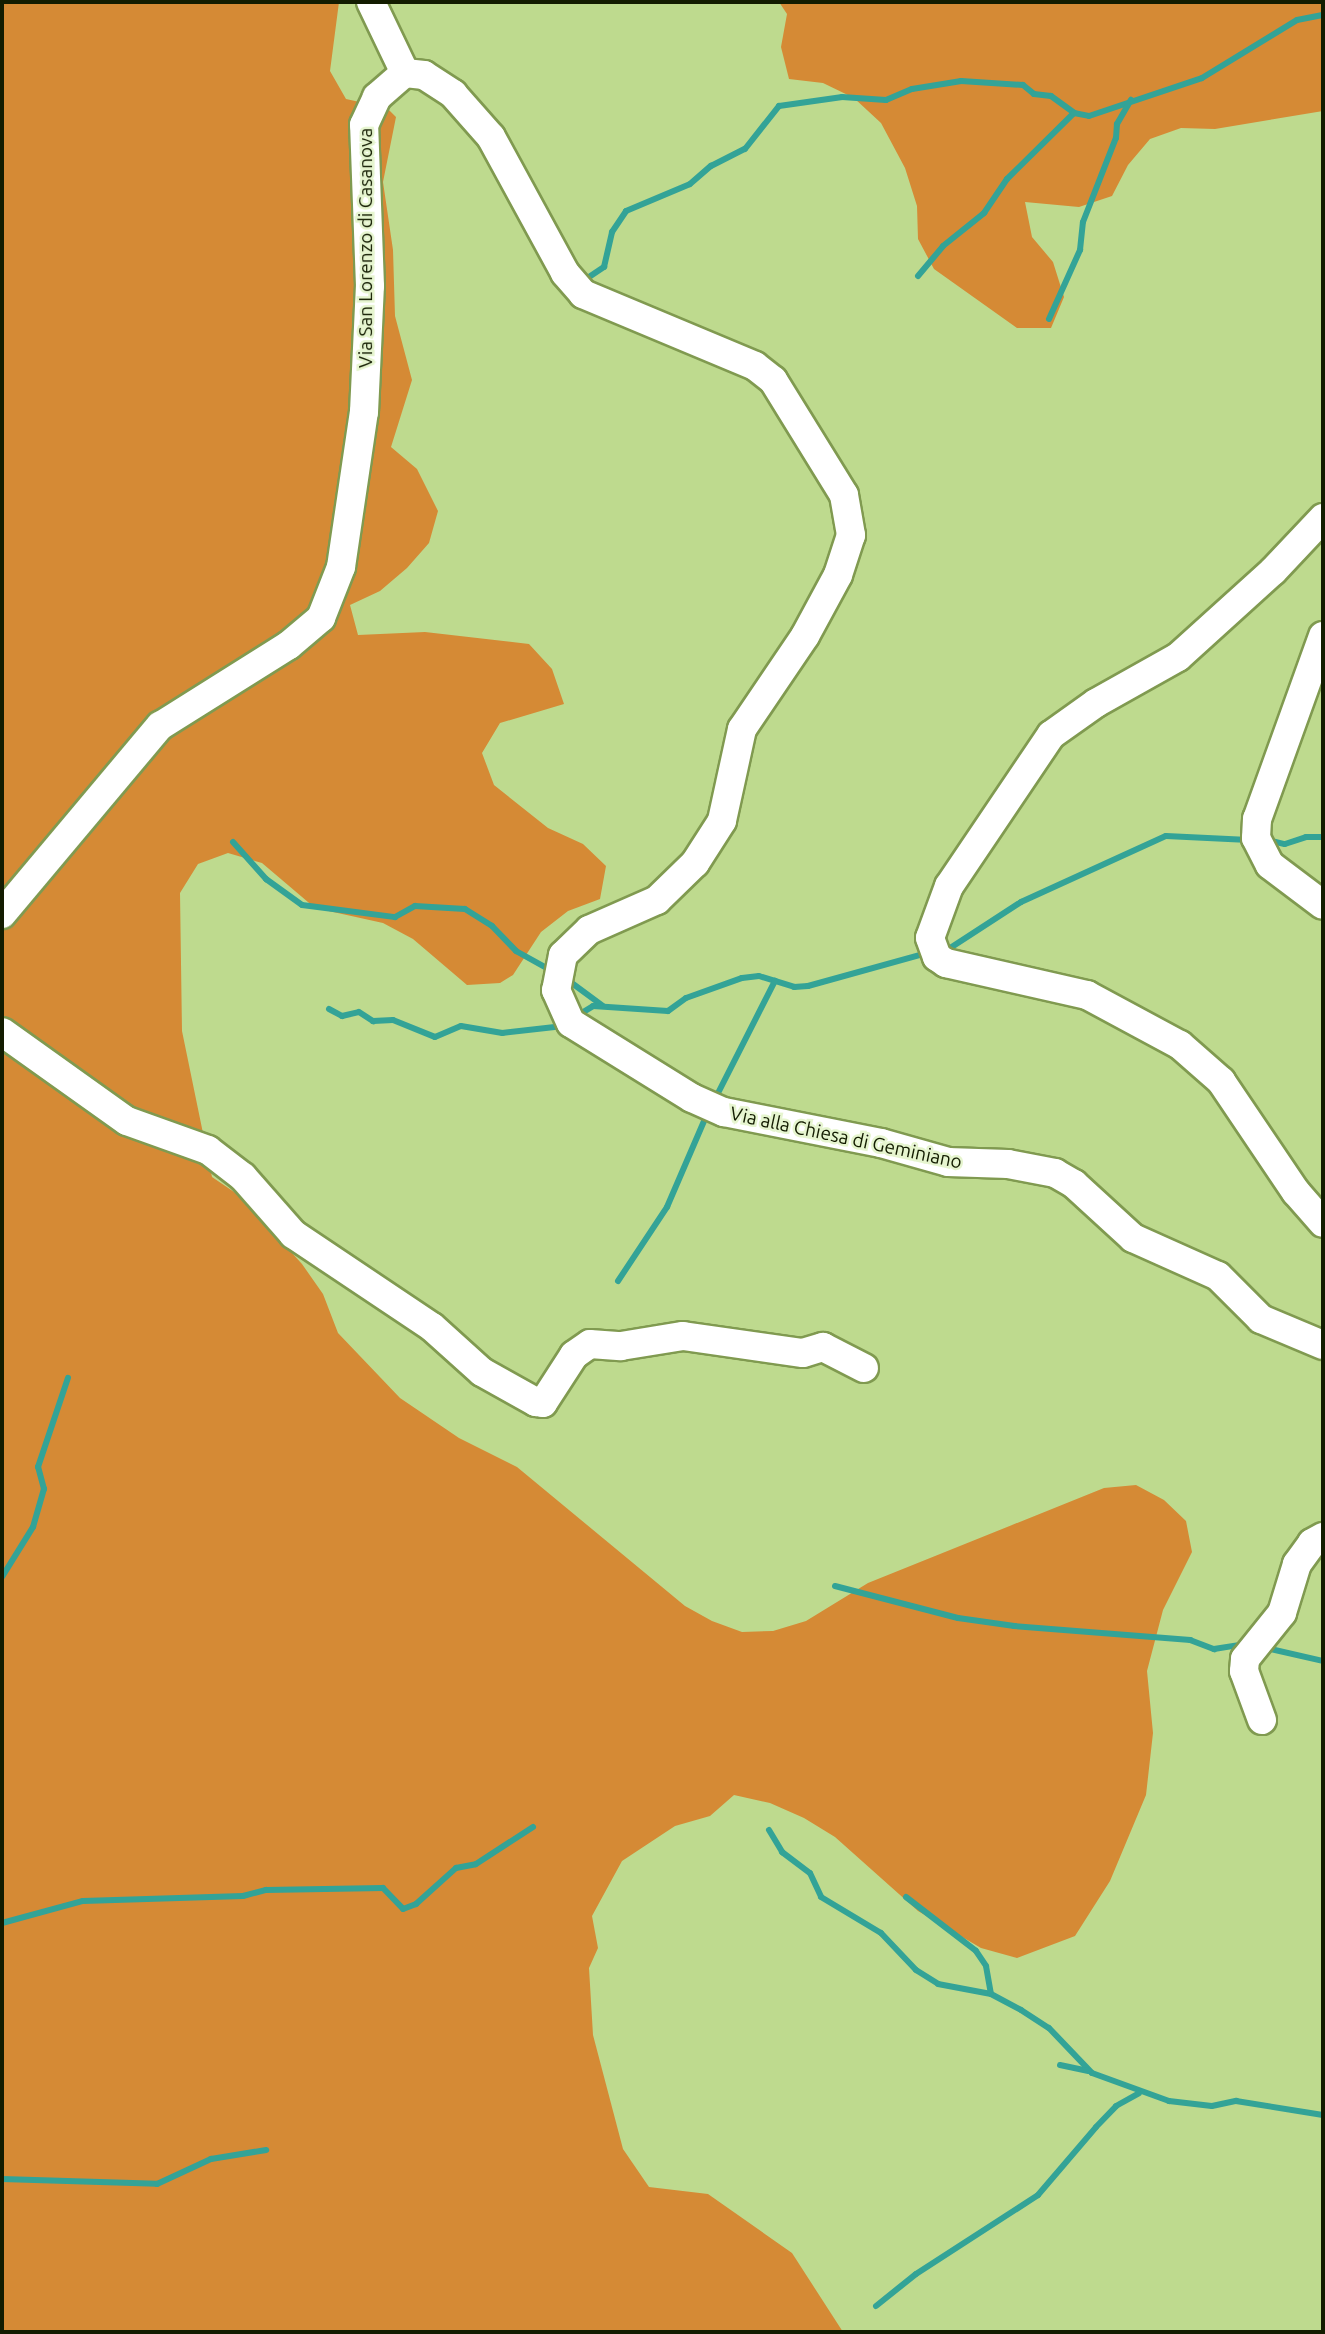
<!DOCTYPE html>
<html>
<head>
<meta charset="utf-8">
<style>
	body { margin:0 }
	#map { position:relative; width:1325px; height:2334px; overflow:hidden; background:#beda8e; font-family:Ubuntu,sans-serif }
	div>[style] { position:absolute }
	.forest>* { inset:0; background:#d58a35 }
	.stream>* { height:6px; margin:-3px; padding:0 3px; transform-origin:3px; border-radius:3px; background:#33a397 }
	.roads { filter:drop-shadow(2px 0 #809a50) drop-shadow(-2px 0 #809a50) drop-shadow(0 2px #809a50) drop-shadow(0 -2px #809a50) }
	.minor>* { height:28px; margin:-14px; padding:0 14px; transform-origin:14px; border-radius:14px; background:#fff }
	span { translate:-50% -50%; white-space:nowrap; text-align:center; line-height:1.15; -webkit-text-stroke:5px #e6f5cf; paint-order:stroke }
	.street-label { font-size:19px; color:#131c00 }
	.frame { position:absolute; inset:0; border:4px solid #131c00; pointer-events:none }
</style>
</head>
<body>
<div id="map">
	<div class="forest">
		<i style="clip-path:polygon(2px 2px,339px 2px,330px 71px,346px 99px,387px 108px,396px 117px,383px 182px,393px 250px,395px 316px,412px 380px,391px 447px,417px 469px,438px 511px,429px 543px,407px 568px,380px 591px,350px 605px,358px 635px,425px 632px,529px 644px,552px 669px,564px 704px,500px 723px,482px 753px,494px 785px,548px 828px,583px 844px,606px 866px,600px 899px,568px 911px,541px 932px,513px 975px,500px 983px,467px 985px,413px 939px,383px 923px,315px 908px,262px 863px,228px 853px,198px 864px,180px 893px,182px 1031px,212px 1177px,240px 1196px,302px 1264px,323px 1294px,338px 1333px,400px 1398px,459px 1438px,517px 1467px,685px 1606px,712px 1621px,742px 1632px,773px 1631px,806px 1621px,868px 1583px,1104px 1488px,1136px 1485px,1164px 1500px,1186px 1521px,1192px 1552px,1163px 1610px,1147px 1671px,1153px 1733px,1146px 1795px,1110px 1881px,1075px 1936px,1017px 1958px,981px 1948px,918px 1911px,835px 1837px,804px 1818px,770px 1803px,734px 1795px,710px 1816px,675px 1826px,622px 1861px,592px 1916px,598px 1948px,589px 1968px,593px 2035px,623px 2149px,649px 2187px,708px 2194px,792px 2253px,843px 2332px,2px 2332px)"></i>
		<i style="clip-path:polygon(779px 2px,1323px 2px,1323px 111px,1215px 129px,1181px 128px,1150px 139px,1128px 165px,1112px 196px,1079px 207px,1025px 202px,1032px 237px,1053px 262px,1064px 297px,1051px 328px,1017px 328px,934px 269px,918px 239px,917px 206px,905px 168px,881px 123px,854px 98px,823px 83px,789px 79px,781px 47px,787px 14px)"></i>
	</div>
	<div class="stream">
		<i style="left:918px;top:276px;width:39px;rotate:-50deg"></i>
		<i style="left:943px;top:246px;width:53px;rotate:-38.8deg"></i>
		<i style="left:984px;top:213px;width:41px;rotate:-55.9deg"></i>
		<i style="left:1007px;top:179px;width:94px;rotate:-44.6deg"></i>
		<i style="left:586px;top:279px;width:22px;rotate:-34deg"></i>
		<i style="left:604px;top:267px;width:36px;rotate:-77deg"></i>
		<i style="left:612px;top:232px;width:25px;rotate:-56deg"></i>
		<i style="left:626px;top:211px;width:69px;rotate:-22.9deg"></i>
		<i style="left:690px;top:184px;width:28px;rotate:-41deg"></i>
		<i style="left:711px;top:166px;width:38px;rotate:-27deg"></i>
		<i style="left:745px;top:149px;width:55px;rotate:-51.7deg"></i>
		<i style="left:779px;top:106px;width:64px;rotate:-8.1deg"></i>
		<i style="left:842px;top:97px;width:44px;rotate:3.9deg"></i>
		<i style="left:886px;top:100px;width:28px;rotate:-23deg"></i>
		<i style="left:912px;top:89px;width:50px;rotate:-9.3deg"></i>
		<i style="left:961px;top:81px;width:62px;rotate:3.7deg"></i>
		<i style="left:1023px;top:85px;width:14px;rotate:39deg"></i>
		<i style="left:1034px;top:94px;width:17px;rotate:7deg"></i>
		<i style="left:1051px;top:96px;width:29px;rotate:36deg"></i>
		<i style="left:1074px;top:113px;width:15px;rotate:11deg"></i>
		<i style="left:1089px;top:116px;width:119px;rotate:-18.6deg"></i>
		<i style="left:1202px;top:78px;width:111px;rotate:-31.4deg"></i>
		<i style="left:1297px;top:20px;width:26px;rotate:-11deg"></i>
		<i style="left:1049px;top:319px;width:76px;rotate:-65.8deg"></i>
		<i style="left:1080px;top:250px;width:28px;rotate:-84deg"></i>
		<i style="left:1083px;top:222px;width:90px;rotate:-68.6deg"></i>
		<i style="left:1116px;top:138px;width:14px;rotate:-86deg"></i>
		<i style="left:1117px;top:124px;width:28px;rotate:-60deg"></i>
		<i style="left:1267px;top:840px;width:18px;rotate:13deg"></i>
		<i style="left:1285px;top:844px;width:22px;rotate:-18deg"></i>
		<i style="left:1306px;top:837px;width:17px"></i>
		<i style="left:233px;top:842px;width:50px;rotate:48.3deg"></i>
		<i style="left:266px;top:879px;width:44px;rotate:35.8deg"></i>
		<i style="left:302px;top:905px;width:94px;rotate:7.4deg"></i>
		<i style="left:395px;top:917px;width:23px;rotate:-29deg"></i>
		<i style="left:415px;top:906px;width:50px;rotate:3.4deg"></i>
		<i style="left:465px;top:909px;width:32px;rotate:32deg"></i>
		<i style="left:492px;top:926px;width:35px;rotate:46deg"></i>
		<i style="left:516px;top:951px;width:41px;rotate:29.1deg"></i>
		<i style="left:944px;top:952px;width:92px;rotate:-33deg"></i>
		<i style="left:1021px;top:902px;width:159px;rotate:-24.5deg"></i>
		<i style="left:1166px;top:836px;width:83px;rotate:2.8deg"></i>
		<i style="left:565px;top:978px;width:47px;rotate:36.4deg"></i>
		<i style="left:329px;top:1009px;width:15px;rotate:28deg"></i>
		<i style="left:342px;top:1016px;width:17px;rotate:-13deg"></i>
		<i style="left:359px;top:1012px;width:17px;rotate:33deg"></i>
		<i style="left:373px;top:1021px;width:20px;rotate:-3deg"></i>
		<i style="left:393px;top:1020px;width:45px;rotate:22deg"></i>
		<i style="left:435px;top:1037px;width:28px;rotate:-23deg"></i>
		<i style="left:461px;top:1026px;width:42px;rotate:9.7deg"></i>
		<i style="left:502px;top:1033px;width:62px;rotate:-6.4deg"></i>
		<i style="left:575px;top:1017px;width:21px;rotate:-31deg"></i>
		<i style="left:593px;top:1006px;width:75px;rotate:3.8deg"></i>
		<i style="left:668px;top:1011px;width:22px;rotate:-36deg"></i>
		<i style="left:686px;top:998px;width:59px;rotate:-19.7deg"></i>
		<i style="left:742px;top:978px;width:17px;rotate:-7deg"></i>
		<i style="left:759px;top:976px;width:37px;rotate:17deg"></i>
		<i style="left:794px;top:987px;width:14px;rotate:-4deg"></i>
		<i style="left:808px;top:986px;width:123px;rotate:-15.5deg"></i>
		<i style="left:714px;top:1101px;width:135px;rotate:-63.1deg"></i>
		<i style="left:618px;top:1281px;width:89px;rotate:-56.5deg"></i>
		<i style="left:667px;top:1207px;width:101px;rotate:-66.7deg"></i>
		<i style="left:2px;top:1577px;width:59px;rotate:-58.2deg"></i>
		<i style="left:33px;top:1527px;width:40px;rotate:-74deg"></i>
		<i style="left:44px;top:1489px;width:23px;rotate:-105deg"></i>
		<i style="left:38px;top:1467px;width:94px;rotate:-71.4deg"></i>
		<i style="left:835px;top:1586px;width:127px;rotate:14.6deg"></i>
		<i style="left:958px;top:1618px;width:57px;rotate:8.1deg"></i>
		<i style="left:1014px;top:1626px;width:177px;rotate:4.5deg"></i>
		<i style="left:1190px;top:1640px;width:26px;rotate:21deg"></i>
		<i style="left:1214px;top:1649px;width:31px;rotate:-9deg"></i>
		<i style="left:1266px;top:1648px;width:58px;rotate:12.8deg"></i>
		<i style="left:769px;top:1830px;width:26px;rotate:59deg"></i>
		<i style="left:782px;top:1852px;width:35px;rotate:37deg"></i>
		<i style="left:810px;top:1873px;width:26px;rotate:65deg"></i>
		<i style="left:821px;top:1897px;width:70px;rotate:31deg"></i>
		<i style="left:881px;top:1933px;width:51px;rotate:46.6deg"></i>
		<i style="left:916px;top:1970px;width:26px;rotate:32deg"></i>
		<i style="left:938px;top:1984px;width:54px;rotate:10.7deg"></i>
		<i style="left:991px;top:1994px;width:34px;rotate:28deg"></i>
		<i style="left:1021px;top:2010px;width:33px;rotate:33deg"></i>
		<i style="left:1049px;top:2028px;width:62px;rotate:46.3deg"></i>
		<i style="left:1092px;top:2073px;width:82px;rotate:20deg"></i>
		<i style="left:1169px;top:2101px;width:43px;rotate:6.6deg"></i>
		<i style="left:1212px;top:2106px;width:25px;rotate:-12deg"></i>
		<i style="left:1236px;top:2101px;width:88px;rotate:9.1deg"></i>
		<i style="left:906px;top:1897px;width:88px;rotate:37.6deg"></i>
		<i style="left:976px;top:1951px;width:18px;rotate:56deg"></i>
		<i style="left:986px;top:1966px;width:28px;rotate:80deg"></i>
		<i style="left:2px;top:1923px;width:84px;rotate:-15.2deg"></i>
		<i style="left:83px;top:1901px;width:160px;rotate:-1.8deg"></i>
		<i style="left:243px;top:1896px;width:24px;rotate:-15deg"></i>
		<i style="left:266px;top:1890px;width:117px;rotate:-1deg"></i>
		<i style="left:383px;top:1888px;width:29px;rotate:46deg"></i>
		<i style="left:403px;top:1909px;width:14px;rotate:-21deg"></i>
		<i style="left:416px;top:1904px;width:54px;rotate:-42deg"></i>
		<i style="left:456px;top:1868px;width:20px;rotate:-11deg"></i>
		<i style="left:476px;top:1864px;width:68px;rotate:-33deg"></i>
		<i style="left:1060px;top:2065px;width:29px;rotate:12deg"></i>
		<i style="left:2px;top:2179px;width:155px;rotate:1.8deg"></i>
		<i style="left:157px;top:2184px;width:60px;rotate:-24.8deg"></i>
		<i style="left:211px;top:2159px;width:56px;rotate:-9.3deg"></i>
		<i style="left:876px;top:2306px;width:51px;rotate:-38.7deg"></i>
		<i style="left:916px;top:2274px;width:145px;rotate:-32.9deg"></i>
		<i style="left:1038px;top:2195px;width:89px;rotate:-49.5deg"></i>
		<i style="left:1096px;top:2127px;width:29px;rotate:-46deg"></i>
		<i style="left:1116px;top:2106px;width:26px;rotate:-29deg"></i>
	</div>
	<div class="roads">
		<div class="minor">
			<i style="left:371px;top:2px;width:79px;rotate:64.4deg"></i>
			<i style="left:405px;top:73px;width:19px;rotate:6deg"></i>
			<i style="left:424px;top:75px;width:35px;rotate:33deg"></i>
			<i style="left:453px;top:94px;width:57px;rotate:48.5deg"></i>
			<i style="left:491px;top:137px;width:155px;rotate:61.4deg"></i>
			<i style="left:565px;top:273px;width:28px;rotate:49deg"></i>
			<i style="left:583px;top:294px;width:186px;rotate:22.7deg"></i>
			<i style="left:755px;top:366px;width:23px;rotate:38deg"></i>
			<i style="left:773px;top:380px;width:135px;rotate:58.3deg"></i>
			<i style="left:844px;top:495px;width:41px;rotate:80.1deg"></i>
			<i style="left:851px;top:535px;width:42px;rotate:108deg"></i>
			<i style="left:838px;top:575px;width:69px;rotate:118.4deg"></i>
			<i style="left:805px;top:636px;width:112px;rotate:124.1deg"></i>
			<i style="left:742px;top:729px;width:94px;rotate:102.3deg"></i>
			<i style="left:722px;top:821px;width:50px;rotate:122.7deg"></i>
			<i style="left:695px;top:863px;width:53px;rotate:135.8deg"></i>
			<i style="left:657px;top:900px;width:74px;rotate:156.2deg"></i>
			<i style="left:589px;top:930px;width:36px;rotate:136deg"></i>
			<i style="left:563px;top:955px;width:36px;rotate:101deg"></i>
			<i style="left:556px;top:990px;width:36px;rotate:66deg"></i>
			<i style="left:571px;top:1023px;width:142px;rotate:31.8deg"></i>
			<i style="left:692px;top:1098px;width:35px;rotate:24deg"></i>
			<i style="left:724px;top:1112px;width:160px;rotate:11.2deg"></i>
			<i style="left:881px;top:1143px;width:70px;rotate:15.8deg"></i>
			<i style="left:948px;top:1162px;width:60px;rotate:1.9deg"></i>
			<i style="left:1008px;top:1164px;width:48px;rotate:10.8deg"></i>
			<i style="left:1055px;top:1173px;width:22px;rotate:30deg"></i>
			<i style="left:1074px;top:1184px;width:80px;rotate:42.5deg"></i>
			<i style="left:1133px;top:1238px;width:93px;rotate:24.1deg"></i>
			<i style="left:1218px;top:1276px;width:61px;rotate:45deg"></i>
			<i style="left:1261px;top:1319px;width:67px;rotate:22.8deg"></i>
			<i style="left:1323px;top:518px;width:73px;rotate:133.3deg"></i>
			<i style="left:1273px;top:571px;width:128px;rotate:137.8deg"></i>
			<i style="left:1178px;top:657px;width:94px;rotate:150.7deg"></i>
			<i style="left:1096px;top:703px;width:55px;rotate:144.6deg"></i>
			<i style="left:1051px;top:735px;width:182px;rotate:124deg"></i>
			<i style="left:949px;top:886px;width:55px;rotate:110.1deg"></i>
			<i style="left:930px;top:938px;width:20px;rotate:70deg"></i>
			<i style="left:937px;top:957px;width:11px;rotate:34deg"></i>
			<i style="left:946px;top:963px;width:145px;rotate:12.8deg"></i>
			<i style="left:1087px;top:995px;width:106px;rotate:28.3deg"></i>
			<i style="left:1180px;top:1045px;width:55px;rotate:41.3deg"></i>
			<i style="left:1221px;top:1081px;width:134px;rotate:56deg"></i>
			<i style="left:1296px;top:1192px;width:41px;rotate:48.9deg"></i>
			<i style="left:1323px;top:636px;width:195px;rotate:109.8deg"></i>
			<i style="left:1257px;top:819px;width:19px;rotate:93deg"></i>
			<i style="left:1256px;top:838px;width:30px;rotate:63deg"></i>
			<i style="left:1270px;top:865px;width:66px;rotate:37deg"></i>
			<i style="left:2px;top:914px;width:246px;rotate:-50deg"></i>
			<i style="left:160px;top:726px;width:152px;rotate:-32.1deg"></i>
			<i style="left:289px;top:645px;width:42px;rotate:-40.2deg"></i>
			<i style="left:321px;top:618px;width:55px;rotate:-68.6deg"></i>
			<i style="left:341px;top:567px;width:157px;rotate:-81.6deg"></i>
			<i style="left:364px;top:412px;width:126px;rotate:-87.3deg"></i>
			<i style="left:370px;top:286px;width:161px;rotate:-92.1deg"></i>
			<i style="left:364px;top:125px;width:31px;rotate:-65deg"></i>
			<i style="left:377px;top:97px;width:37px;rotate:-41deg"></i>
			<i style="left:2px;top:1032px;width:153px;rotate:35.5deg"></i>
			<i style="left:127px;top:1121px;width:86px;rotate:19.7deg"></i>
			<i style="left:208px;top:1150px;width:44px;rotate:37.6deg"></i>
			<i style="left:243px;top:1177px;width:76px;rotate:48.7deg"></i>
			<i style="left:293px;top:1234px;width:167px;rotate:33.8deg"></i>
			<i style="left:432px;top:1327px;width:67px;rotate:42deg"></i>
			<i style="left:482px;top:1372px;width:62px;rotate:29.1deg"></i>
			<i style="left:536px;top:1402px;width:7px;rotate:8deg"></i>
			<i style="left:543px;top:1403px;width:57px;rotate:-57.1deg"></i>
			<i style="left:574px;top:1355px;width:19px;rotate:-35deg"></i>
			<i style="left:590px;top:1344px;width:31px;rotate:4deg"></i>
			<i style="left:621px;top:1346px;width:63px;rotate:-9.2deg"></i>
			<i style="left:683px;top:1336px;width:121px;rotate:8.1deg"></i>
			<i style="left:803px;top:1353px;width:21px;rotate:-17deg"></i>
			<i style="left:823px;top:1347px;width:46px;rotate:27.1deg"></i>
			<i style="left:1262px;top:1720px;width:52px;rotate:-110.2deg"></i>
			<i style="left:1244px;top:1671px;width:12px;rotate:-85deg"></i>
			<i style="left:1245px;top:1659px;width:59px;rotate:-51.2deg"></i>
			<i style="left:1282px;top:1613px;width:51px;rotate:-73deg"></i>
			<i style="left:1297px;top:1564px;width:26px;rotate:-54deg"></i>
			<i style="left:1312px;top:1543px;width:13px;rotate:-29deg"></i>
		</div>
	</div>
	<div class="street-label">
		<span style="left:366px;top:248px;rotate:-90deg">Via San Lorenzo di Casanova</span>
		<span style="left:846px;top:1138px;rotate:12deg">Via alla Chiesa di Geminiano</span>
	</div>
	<div class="frame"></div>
</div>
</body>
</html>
